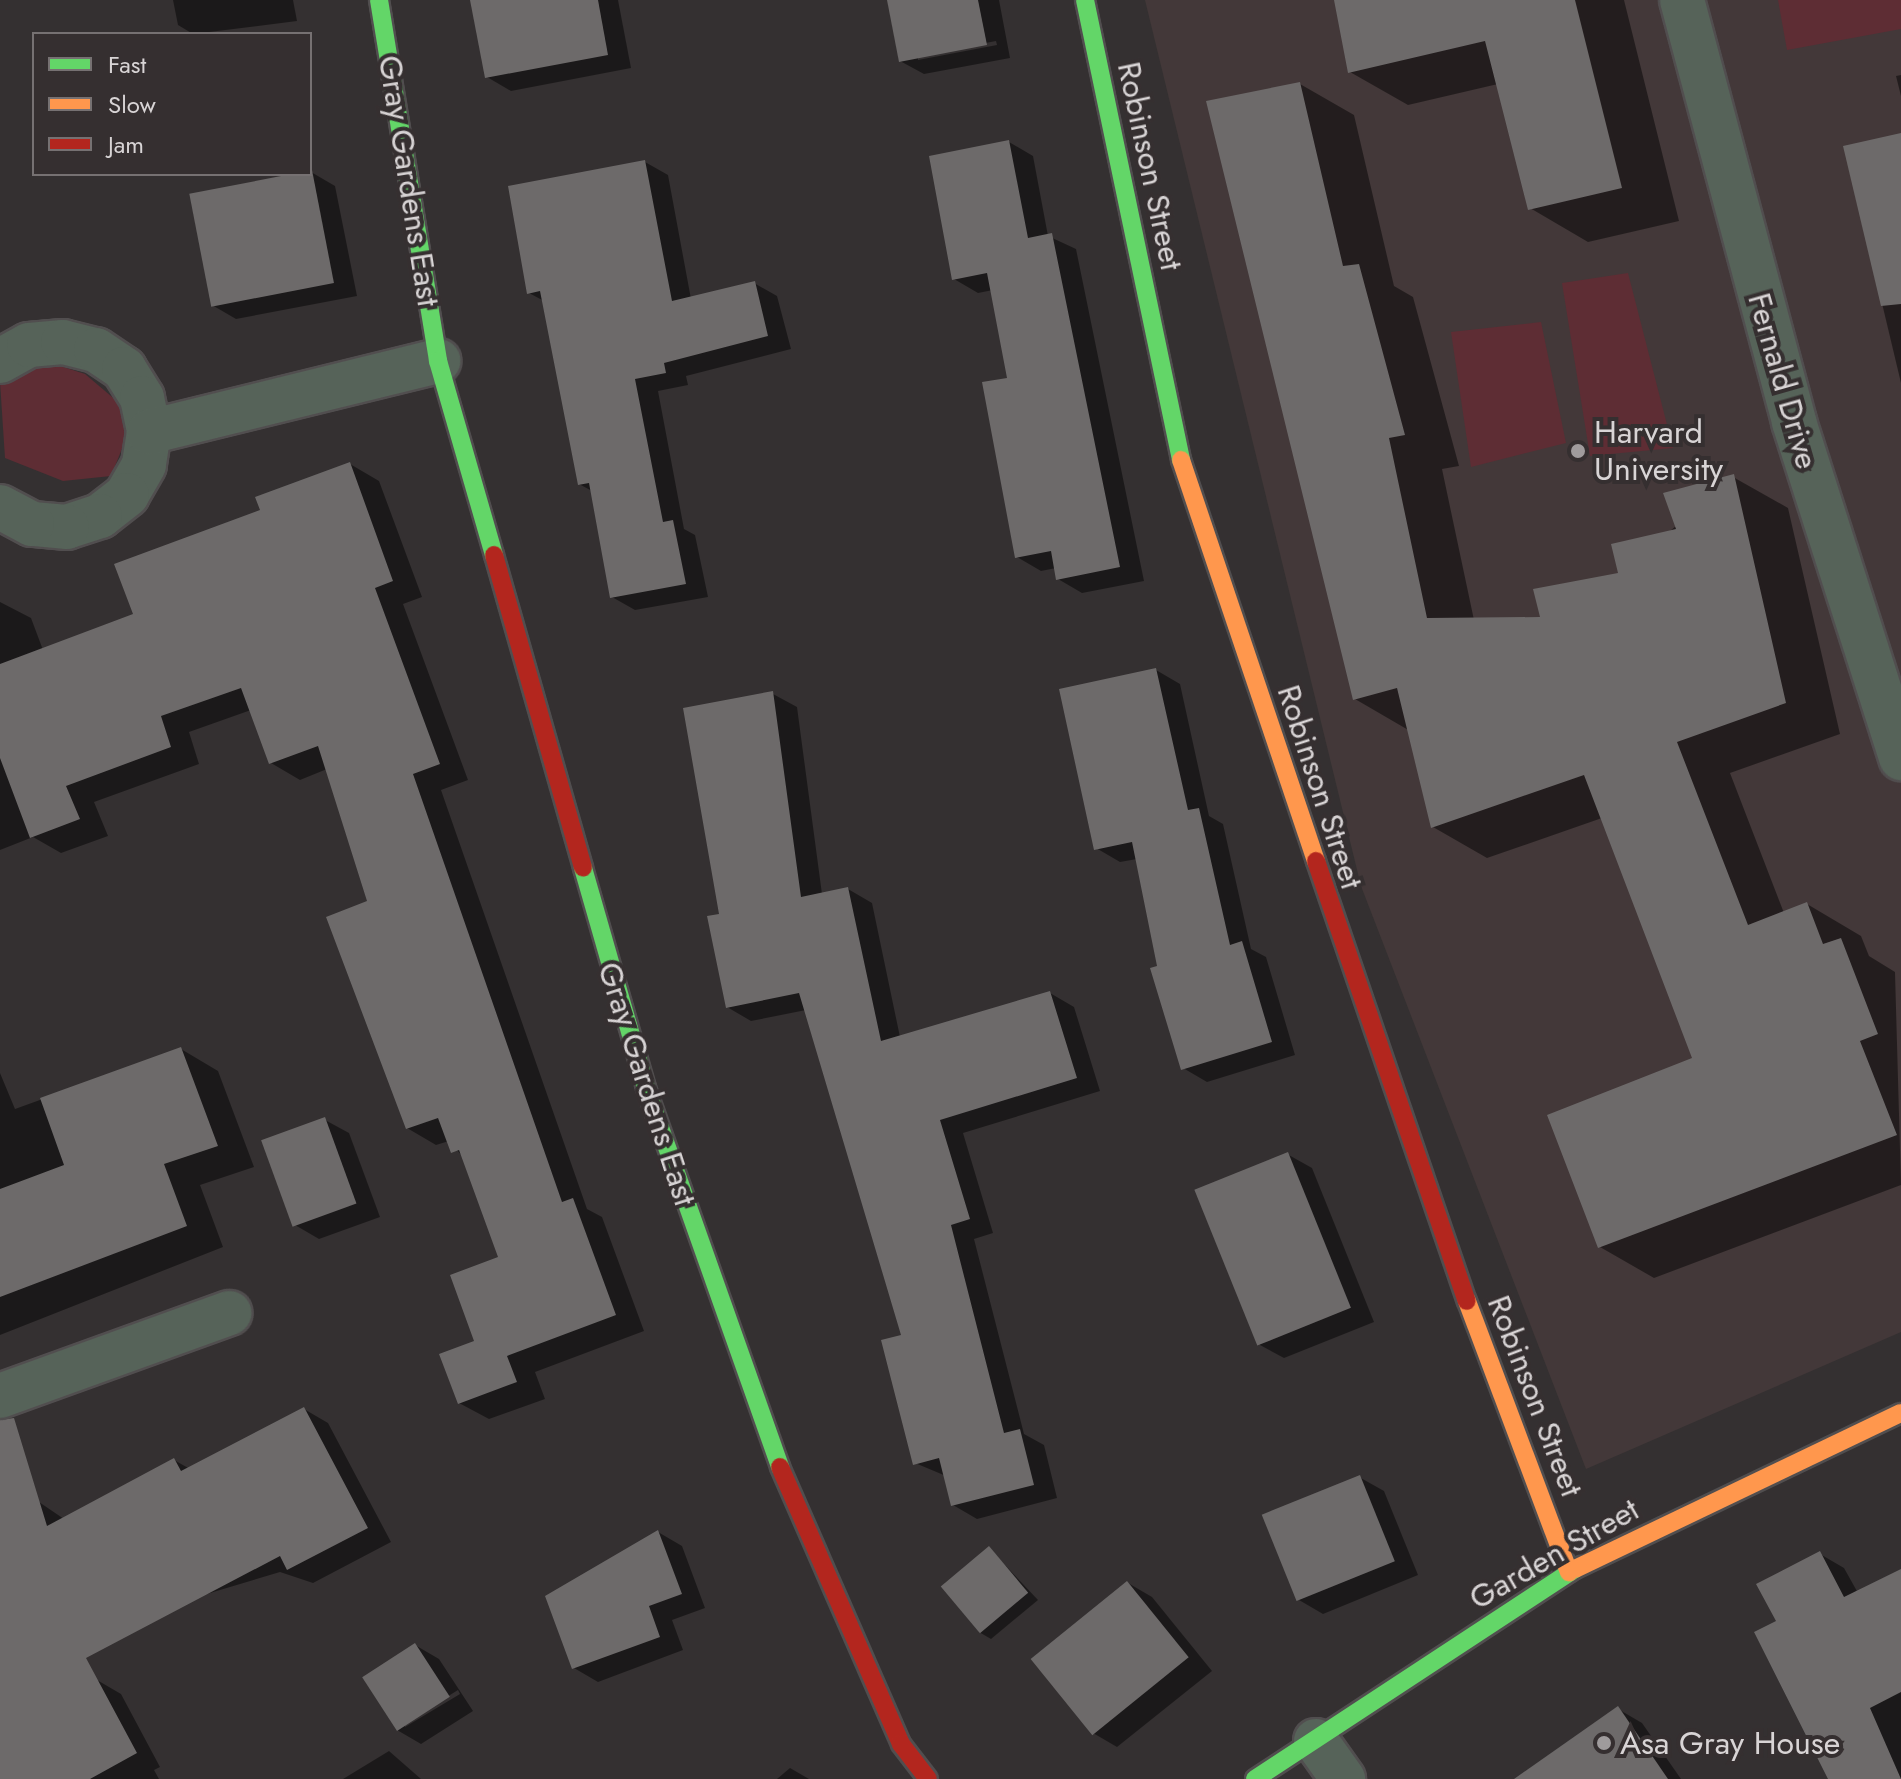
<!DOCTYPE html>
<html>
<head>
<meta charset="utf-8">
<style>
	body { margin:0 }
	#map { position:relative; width:1901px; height:1779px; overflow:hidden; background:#343031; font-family:Jost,sans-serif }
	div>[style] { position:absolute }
	.built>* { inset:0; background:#433839 }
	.green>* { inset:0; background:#5e2d34 }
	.shadow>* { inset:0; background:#0007 }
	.building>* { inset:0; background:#6d6a6a; transform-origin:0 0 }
	.roads { filter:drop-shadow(2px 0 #514e4f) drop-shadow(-2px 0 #514e4f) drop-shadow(0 2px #514e4f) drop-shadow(0 -2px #514e4f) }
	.street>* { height:44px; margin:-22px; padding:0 22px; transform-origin:22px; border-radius:22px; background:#566359 }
	.fast>* { height:18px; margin:-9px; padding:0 9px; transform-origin:9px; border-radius:9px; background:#63d668 }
	.slow>* { height:18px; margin:-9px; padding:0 9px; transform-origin:9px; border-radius:9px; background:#ff974d }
	.jam>* { height:18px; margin:-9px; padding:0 9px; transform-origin:9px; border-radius:9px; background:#b3261e }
	.dots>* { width:22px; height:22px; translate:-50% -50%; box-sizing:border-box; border:4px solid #352f30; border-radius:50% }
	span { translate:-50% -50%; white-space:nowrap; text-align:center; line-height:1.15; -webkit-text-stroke:8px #352f30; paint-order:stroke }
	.street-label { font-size:32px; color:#d8d4d5 }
	.poi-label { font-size:32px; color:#d8d4d5 }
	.left { translate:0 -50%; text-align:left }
	.legend { position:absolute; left:32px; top:32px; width:280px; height:144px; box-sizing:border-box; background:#352f30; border:2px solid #767172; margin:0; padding:10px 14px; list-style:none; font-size:24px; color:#d8d4d5 }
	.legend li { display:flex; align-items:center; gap:16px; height:40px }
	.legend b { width:40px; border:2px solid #767172 }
</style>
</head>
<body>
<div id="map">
	<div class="built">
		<i style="clip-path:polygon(1145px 0,1901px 0,1901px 1332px,1586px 1469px,1361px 886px)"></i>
	</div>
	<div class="green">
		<i style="clip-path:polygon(1778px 0,1901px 0,1901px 29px,1787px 50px)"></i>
		<i style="clip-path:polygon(1628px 273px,1673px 448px,1590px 456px,1562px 283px)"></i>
		<i style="clip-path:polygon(1541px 322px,1566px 443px,1471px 467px,1451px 332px)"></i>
		<i style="clip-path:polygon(48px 362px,85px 374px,118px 402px,128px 434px,111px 476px,63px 481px,5px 458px,0 382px,7px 366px)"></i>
	</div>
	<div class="shadow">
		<i style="clip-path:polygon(173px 0,293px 0,297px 21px,193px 34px,178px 25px)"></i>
		<i style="clip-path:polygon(472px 0,618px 0,631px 68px,511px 91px,487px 77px)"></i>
		<i style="clip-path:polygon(evenodd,889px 0,999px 0,1010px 58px,924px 74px,900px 61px,889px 0,996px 41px,997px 45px,918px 60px,918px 56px,996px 41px)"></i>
		<i style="clip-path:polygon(1336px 0,1624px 0,1679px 221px,1588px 242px,1530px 208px,1498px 84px,1408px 105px,1350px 72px)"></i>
		<i style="clip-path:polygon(1901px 75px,1901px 96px,1896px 76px)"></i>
		<i style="clip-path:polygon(1300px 84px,1354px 115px,1394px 286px,1413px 297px,1459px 466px,1442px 469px,1474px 620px,1542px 619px,1620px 574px,1733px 477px,1788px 508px,1840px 734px,1730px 773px,1784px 913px,1807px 904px,1861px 936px,1869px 956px,1895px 972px,1901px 1185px,1654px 1278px,1600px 1247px,1695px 1060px,1602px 818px,1487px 858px,1433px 827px,1410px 731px,1355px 699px)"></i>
		<i style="clip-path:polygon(1901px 135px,1901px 383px,1845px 148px)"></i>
		<i style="clip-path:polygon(1009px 142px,1033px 156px,1048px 236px,1076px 249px,1144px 581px,1082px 593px,1058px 579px,1056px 568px,1041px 571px,1017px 557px,1009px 379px,993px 290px,978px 293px,954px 279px)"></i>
		<i style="clip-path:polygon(645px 162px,668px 175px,691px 299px,754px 283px,777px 296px,791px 349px,686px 376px,688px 385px,658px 391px,684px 529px,695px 535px,708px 597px,635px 610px,612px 597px,592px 491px,579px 484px,544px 301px,529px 293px)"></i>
		<i style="clip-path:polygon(311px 172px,335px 186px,357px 296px,236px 319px,212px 305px)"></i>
		<i style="clip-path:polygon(350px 464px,379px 481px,422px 597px,403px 604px,468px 780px,441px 790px,587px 1209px,602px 1217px,644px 1331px,535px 1372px,545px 1399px,489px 1419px,459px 1403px,501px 1258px,464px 1158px,449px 1141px,436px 1145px,407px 1128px,370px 903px,327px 769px,300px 780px,271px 763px,251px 710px,189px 732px,199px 764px,94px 802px,108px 836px,61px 853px,33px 837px,0 850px,0 602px,31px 618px,43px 650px,136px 615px,262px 511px)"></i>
		<i style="clip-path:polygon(1156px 670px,1180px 684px,1209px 816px,1223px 824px,1251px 949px,1266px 957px,1295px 1055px,1207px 1082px,1183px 1068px,1137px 859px,1120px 862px,1096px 848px)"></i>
		<i style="clip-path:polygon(773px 694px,797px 707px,822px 894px,848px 889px,872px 903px,900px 1037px,1050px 993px,1074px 1007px,1100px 1091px,963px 1133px,993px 1233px,974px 1239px,1024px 1434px,1044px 1445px,1057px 1498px,977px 1519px,953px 1505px,946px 1476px,915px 1463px,904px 1336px,806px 1010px,751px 1021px,727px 1007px,721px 916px)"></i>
		<i style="clip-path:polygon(181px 1049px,218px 1071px,254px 1167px,200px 1185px,223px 1247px,0 1335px,0 1073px,15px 1109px)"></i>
		<i style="clip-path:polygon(325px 1120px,349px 1133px,380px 1217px,319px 1239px,295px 1225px)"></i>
		<i style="clip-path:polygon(1287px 1154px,1312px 1168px,1374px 1322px,1284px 1358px,1260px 1345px)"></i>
		<i style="clip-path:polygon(304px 1409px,328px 1423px,391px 1542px,313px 1583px,280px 1572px,26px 1648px,0 1627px,0 1514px,39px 1502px,64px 1519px,174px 1460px,190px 1469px)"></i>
		<i style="clip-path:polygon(1359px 1477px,1384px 1491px,1418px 1575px,1323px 1614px,1299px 1600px)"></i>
		<i style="clip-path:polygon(658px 1532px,682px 1546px,705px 1608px,672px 1620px,683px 1650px,598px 1682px,574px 1668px)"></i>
		<i style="clip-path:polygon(989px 1548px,1038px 1600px,991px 1639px,979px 1632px)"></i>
		<i style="clip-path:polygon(1820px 1554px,1844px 1568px,1858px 1593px,1901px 1571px,1901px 1779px,1830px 1779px,1778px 1622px)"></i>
		<i style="clip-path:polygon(1128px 1583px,1152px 1597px,1212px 1671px,1117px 1747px,1093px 1733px)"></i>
		<i style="clip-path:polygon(evenodd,415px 1645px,439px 1659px,473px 1711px,421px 1744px,397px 1730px,415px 1645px,458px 1690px,460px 1694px,405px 1727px,405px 1723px,458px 1690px)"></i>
		<i style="clip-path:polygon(97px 1680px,121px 1694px,160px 1767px,154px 1770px,159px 1779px,0 1779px,0 1733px)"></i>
		<i style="clip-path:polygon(1618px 1709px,1642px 1723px,1681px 1779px,1517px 1779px)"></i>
		<i style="clip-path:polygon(389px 1751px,421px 1779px,343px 1779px)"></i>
		<i style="clip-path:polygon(790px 1768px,809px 1779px,777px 1779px)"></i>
	</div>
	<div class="building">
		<i style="clip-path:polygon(470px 0,598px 0,608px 55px,485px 78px)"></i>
		<i style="clip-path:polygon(887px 0,978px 0,987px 45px,899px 62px)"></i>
		<i style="clip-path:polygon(1334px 0,1575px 0,1622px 188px,1528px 210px,1485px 41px,1348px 73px)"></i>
		<i style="clip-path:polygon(1300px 82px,1343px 266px,1359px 264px,1405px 435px,1389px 438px,1427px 618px,1540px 617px,1533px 589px,1618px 573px,1611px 544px,1676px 529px,1663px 493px,1734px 474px,1786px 703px,1677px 742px,1748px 925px,1807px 902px,1823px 944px,1841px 938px,1878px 1034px,1860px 1041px,1897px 1135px,1598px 1248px,1547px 1115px,1692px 1058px,1584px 775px,1431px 828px,1397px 688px,1353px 700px,1206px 101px)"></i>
		<i style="clip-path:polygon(1901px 133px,1901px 304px,1881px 306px,1843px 146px)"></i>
		<i style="clip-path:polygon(1009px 140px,1028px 238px,1052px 233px,1120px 567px,1056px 580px,1051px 551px,1015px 558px,982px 382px,1007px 378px,987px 273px,952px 280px,929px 156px)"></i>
		<i style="clip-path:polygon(645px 160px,672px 301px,755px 281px,768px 336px,664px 363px,666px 373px,635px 379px,663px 522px,673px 520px,686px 584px,610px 598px,589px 483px,578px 485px,540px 291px,527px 294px,508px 186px)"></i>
		<i style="left:312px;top:170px;width:115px;height:125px;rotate:79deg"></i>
		<i style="clip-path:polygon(350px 462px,393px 581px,375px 588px,440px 764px,413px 774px,562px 1202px,573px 1198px,616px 1315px,507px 1356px,517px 1382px,458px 1404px,439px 1354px,474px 1341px,450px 1275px,498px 1257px,459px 1150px,451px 1153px,438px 1118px,406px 1129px,326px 917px,367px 901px,318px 746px,269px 764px,241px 688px,161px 716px,171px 747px,66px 786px,80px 819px,30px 838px,0 758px,0 664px,133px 614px,114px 564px,260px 510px,255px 497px)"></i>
		<i style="clip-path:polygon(1156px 668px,1188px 810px,1199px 808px,1230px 945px,1242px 941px,1272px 1042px,1181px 1070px,1150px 968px,1157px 966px,1132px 842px,1094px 850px,1059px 689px)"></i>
		<i style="clip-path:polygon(773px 691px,801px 897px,848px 887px,881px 1041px,1050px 991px,1077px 1078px,940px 1120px,970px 1219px,951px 1225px,1004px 1433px,1020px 1429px,1034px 1485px,951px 1506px,939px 1458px,913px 1465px,881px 1340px,901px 1335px,799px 993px,726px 1008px,707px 916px,719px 914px,683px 708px)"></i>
		<i style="clip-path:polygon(181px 1047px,218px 1146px,164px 1164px,187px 1226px,0 1297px,0 1189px,64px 1165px,40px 1098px)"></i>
		<i style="left:325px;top:1117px;width:92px;height:68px;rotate:70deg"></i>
		<i style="left:1288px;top:1152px;width:168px;height:101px;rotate:68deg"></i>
		<i style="clip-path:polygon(304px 1407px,368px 1528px,287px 1570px,280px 1556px,86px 1658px,137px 1753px,90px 1779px,0 1779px,0 1420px,14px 1418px,47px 1526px,174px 1458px,181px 1471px)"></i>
		<i style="left:1360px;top:1475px;width:93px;height:106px;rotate:68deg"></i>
		<i style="clip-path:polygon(658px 1530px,682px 1594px,649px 1606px,660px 1637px,572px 1669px,545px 1596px)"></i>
		<i style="left:989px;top:1546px;width:61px;height:63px;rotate:50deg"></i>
		<i style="clip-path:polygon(1820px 1551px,1844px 1597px,1901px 1569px,1901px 1692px,1870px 1708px,1901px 1779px,1828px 1779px,1754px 1632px,1776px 1621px,1756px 1584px)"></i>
		<i style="left:1127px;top:1581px;width:98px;height:124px;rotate:51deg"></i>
		<i style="left:415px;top:1643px;width:64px;height:63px;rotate:57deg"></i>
		<i style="clip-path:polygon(1618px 1706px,1668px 1779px,1514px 1779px)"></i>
	</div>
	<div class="roads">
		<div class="street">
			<i style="left:1682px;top:0;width:437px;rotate:75.1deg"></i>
			<i style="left:1794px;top:422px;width:353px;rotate:72.3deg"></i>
			<i style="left:0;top:361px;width:33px;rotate:-29deg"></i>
			<i style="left:29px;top:345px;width:34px;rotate:-5deg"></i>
			<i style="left:63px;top:342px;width:34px;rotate:14deg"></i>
			<i style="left:96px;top:350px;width:34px;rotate:34deg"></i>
			<i style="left:124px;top:369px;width:34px;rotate:58deg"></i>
			<i style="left:142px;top:398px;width:35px;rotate:78deg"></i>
			<i style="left:149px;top:432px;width:33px;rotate:99deg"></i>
			<i style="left:144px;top:465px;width:34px;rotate:120deg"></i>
			<i style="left:127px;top:495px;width:34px;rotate:142deg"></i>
			<i style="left:100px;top:516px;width:35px;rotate:162deg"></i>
			<i style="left:67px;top:527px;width:35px;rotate:-175deg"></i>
			<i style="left:32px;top:524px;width:36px;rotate:-152deg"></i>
			<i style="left:149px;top:432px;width:298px;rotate:-13.8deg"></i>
			<i style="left:0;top:1396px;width:244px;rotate:-19.9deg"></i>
			<i style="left:1316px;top:1741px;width:47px;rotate:54.6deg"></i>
		</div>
		<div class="fast">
			<i style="left:379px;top:0;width:366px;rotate:80.7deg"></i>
			<i style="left:438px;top:361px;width:202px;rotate:73.9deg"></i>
			<i style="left:1085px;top:0;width:470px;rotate:78.2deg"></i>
			<i style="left:583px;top:868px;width:229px;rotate:74deg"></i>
			<i style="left:646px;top:1088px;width:402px;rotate:70.5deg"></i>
			<i style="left:1255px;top:1779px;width:383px;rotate:-33.3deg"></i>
		</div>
		<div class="slow">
			<i style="left:1181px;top:460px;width:423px;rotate:71.4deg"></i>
			<i style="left:1467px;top:1301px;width:290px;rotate:69.4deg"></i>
			<i style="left:1575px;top:1569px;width:361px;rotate:-25.6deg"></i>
		</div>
		<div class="jam">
			<i style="left:494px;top:555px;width:325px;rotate:74.1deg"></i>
			<i style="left:1316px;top:861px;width:465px;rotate:71.1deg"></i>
			<i style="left:780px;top:1467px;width:302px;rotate:66.4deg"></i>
			<i style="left:901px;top:1744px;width:44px;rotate:52.4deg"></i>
		</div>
	</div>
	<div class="dots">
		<i style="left:1578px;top:451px;background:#9f9b9c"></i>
		<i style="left:1604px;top:1743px;background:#9f9b9c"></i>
	</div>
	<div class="street-label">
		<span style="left:1150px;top:166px;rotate:78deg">Robinson Street</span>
		<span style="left:409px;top:181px;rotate:81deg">Gray Gardens East</span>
		<span style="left:1783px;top:381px;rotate:74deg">Fernald Drive</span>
		<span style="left:1320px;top:787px;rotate:72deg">Robinson Street</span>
		<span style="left:647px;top:1084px;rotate:72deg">Gray Gardens East</span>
		<span style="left:1535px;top:1396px;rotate:69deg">Robinson Street</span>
		<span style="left:1554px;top:1554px;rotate:-30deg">Garden Street</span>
	</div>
	<div class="poi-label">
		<span class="left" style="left:1594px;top:451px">Harvard<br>University</span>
		<span class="left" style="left:1620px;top:1743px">Asa Gray House</span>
	</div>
	<ul class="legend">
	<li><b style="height:10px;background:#63d668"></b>Fast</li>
	<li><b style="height:10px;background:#ff974d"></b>Slow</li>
	<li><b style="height:10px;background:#b3261e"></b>Jam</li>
	</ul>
</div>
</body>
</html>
